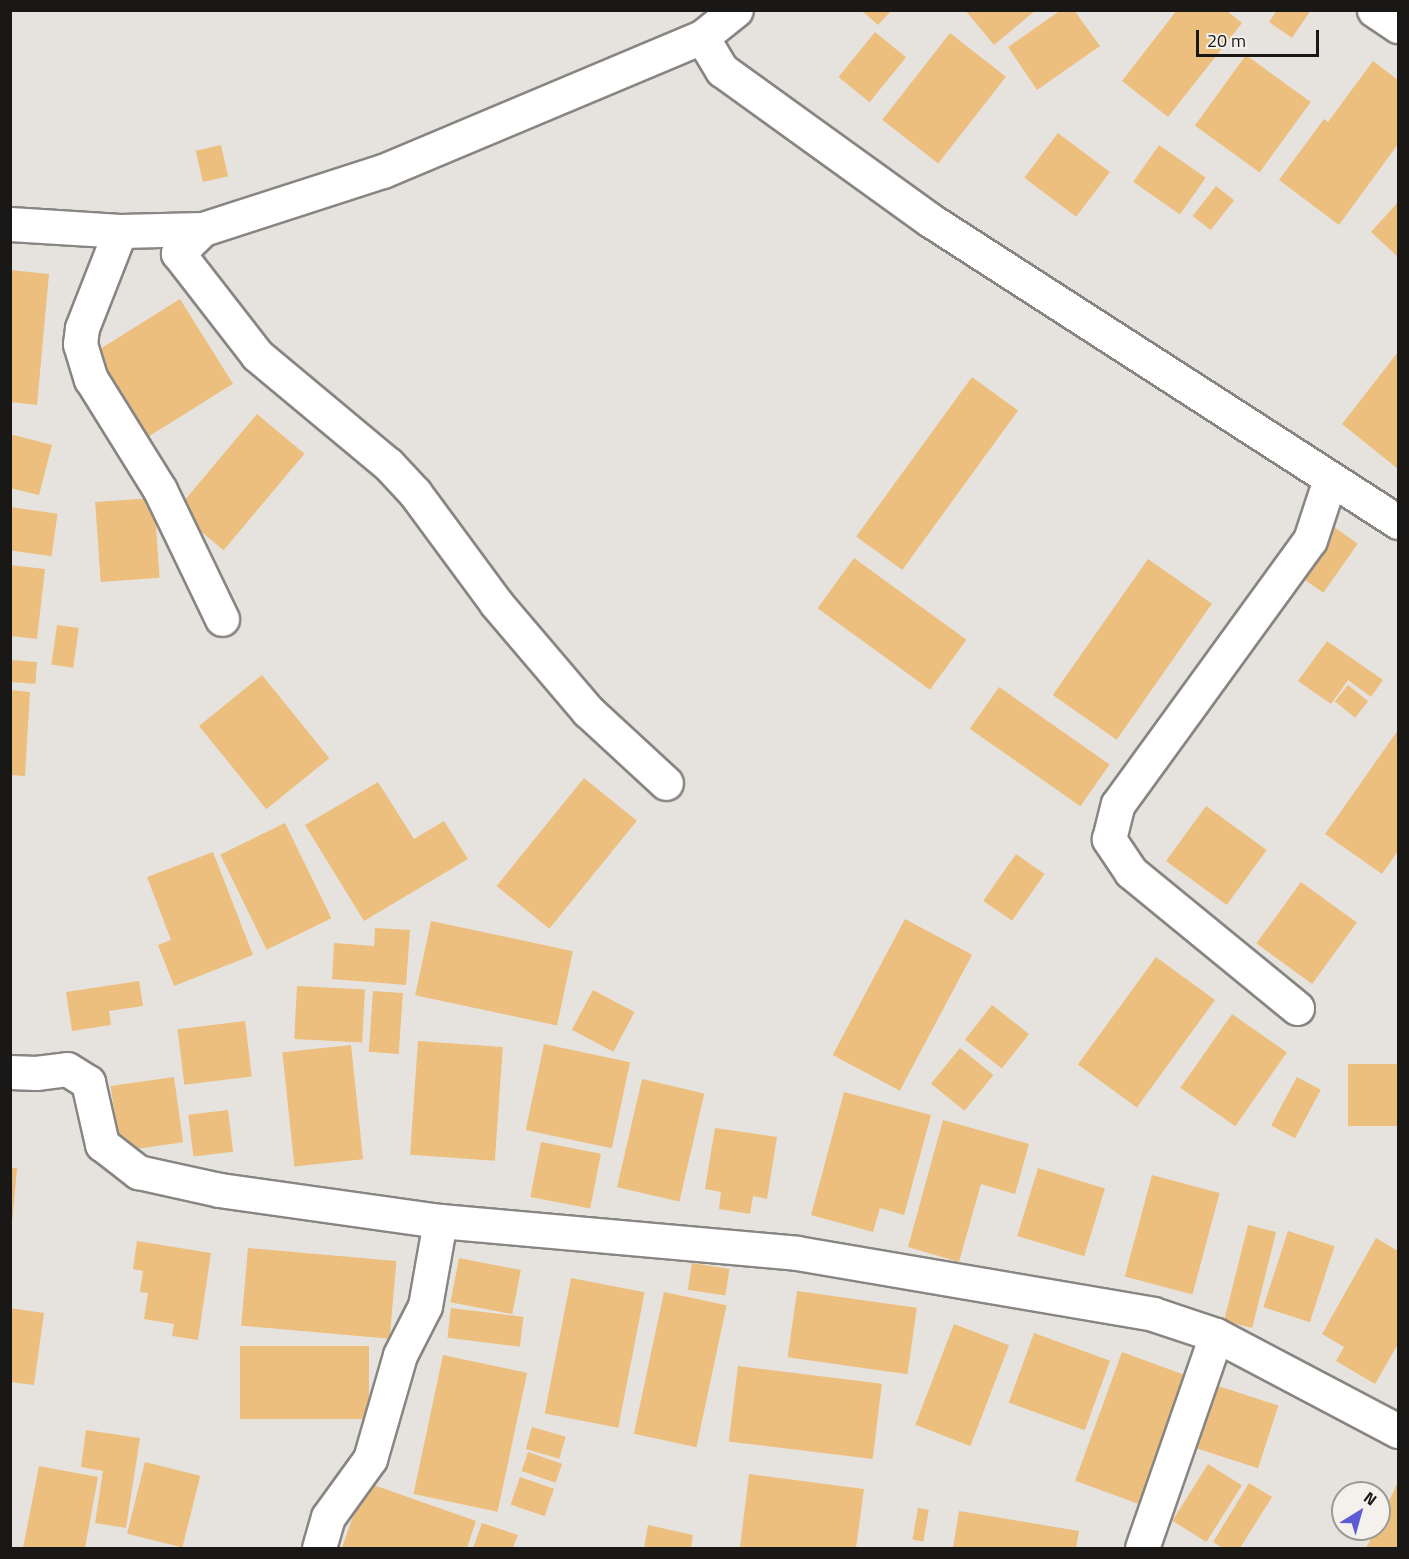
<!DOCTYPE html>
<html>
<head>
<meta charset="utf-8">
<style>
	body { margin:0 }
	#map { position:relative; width:1409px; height:1559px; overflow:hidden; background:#e6e3df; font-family:"Titillium Web",sans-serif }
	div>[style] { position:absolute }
	.building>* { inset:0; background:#ecbf7e; transform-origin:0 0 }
	.roads { filter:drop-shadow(2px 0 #888682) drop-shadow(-2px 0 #888682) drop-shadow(0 2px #888682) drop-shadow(0 -2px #888682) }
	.minor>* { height:33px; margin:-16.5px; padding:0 16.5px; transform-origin:16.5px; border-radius:16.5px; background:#fff }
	span { translate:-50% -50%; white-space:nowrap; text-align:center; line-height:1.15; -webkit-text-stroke:4.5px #f4f1ec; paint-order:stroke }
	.frame { position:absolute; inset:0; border:12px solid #191817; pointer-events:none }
	.north { position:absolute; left:1331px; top:1481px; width:60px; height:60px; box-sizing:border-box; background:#f4f1ec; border:2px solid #9c9a97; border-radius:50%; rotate:37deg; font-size:16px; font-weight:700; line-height:24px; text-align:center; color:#191817 }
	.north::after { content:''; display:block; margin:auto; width:21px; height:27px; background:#5e5cd4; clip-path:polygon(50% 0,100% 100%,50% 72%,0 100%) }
	.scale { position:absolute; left:1196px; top:30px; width:123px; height:27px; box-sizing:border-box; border:3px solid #191817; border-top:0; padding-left:8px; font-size:18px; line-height:21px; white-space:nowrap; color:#191817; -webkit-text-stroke:4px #f4f1ec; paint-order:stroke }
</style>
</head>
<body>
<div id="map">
	<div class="building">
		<i style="clip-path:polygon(861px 10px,892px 10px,878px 25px)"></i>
		<i style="clip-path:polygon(965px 10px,1036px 10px,994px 45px)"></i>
		<i style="clip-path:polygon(1061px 10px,1074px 10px,1100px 46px,1037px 90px,1008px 47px)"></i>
		<i style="clip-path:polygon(1177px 10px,1226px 10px,1242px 23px,1168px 117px,1122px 81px)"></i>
		<i style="clip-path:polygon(1277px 10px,1311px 10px,1292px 38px,1269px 22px)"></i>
		<i style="left:875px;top:32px;width:40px;height:58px;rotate:39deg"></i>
		<i style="left:950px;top:33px;width:71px;height:110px;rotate:38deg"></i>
		<i style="left:1246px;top:55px;width:80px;height:87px;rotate:36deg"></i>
		<i style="clip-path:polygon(1373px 61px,1398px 80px,1398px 144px,1339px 225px,1279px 180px,1324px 119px,1328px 122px)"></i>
		<i style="left:1058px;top:133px;width:65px;height:56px;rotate:37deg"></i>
		<i style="left:221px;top:145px;width:32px;height:26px;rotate:77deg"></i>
		<i style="left:1159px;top:145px;width:57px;height:45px;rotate:35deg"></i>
		<i style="left:1216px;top:186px;width:23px;height:38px;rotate:38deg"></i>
		<i style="clip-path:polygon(1398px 202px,1398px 257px,1371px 232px)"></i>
		<i style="clip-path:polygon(10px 270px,49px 274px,37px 405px,10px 402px)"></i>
		<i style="left:180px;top:299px;width:100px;height:107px;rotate:58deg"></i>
		<i style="clip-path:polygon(1398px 352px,1398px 469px,1342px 424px)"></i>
		<i style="left:972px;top:377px;width:57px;height:197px;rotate:36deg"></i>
		<i style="left:257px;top:414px;width:62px;height:126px;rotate:40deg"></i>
		<i style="clip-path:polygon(10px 434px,52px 445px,39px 495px,10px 488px)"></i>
		<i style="left:154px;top:498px;width:80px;height:59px;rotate:86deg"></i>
		<i style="left:10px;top:507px;width:48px;height:43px;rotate:8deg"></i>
		<i style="left:1334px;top:527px;width:29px;height:60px;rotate:35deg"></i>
		<i style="left:854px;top:558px;width:139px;height:62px;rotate:36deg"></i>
		<i style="left:1148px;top:559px;width:78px;height:166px;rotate:35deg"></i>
		<i style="clip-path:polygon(10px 565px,45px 569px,37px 639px,10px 636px)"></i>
		<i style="left:57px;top:625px;width:22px;height:40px;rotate:8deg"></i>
		<i style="clip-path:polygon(1327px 641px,1383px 680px,1371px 697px,1348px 680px,1331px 704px,1298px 681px)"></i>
		<i style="left:10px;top:660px;width:27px;height:22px;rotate:4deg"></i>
		<i style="left:262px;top:675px;width:107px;height:81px;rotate:51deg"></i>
		<i style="left:1348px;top:685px;width:26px;height:21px;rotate:39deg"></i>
		<i style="left:999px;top:687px;width:135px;height:51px;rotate:35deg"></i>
		<i style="clip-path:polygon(10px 690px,30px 692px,25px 776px,10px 775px)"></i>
		<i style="clip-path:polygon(1398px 730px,1398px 851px,1382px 874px,1325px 834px)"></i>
		<i style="left:584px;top:778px;width:68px;height:139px;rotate:39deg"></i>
		<i style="clip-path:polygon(378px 782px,414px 839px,444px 821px,468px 859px,364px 921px,305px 825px)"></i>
		<i style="left:1206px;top:806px;width:75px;height:68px;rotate:36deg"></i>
		<i style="left:285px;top:823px;width:106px;height:72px;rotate:64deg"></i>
		<i style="clip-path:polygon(213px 852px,253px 955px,174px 986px,158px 945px,171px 940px,147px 877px)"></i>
		<i style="left:1016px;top:854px;width:35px;height:57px;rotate:35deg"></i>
		<i style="left:1301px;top:882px;width:69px;height:76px;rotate:36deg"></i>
		<i style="left:905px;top:919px;width:76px;height:154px;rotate:28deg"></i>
		<i style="left:431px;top:921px;width:145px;height:76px;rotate:12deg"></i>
		<i style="clip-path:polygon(375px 928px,410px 930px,406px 985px,332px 979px,334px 943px,374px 946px)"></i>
		<i style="left:1156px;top:957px;width:73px;height:133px;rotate:36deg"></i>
		<i style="clip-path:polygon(139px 981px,143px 1006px,109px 1011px,111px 1025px,72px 1031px,66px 992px)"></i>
		<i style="left:297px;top:986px;width:68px;height:53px;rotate:3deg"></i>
		<i style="left:593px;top:990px;width:47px;height:45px;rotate:28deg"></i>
		<i style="left:373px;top:991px;width:30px;height:61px;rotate:4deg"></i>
		<i style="left:992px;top:1005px;width:47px;height:44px;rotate:38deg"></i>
		<i style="left:1232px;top:1014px;width:67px;height:90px;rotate:35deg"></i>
		<i style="left:245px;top:1021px;width:56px;height:68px;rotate:83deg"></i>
		<i style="left:418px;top:1041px;width:85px;height:114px;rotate:4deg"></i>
		<i style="left:544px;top:1044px;width:88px;height:88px;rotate:12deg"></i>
		<i style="left:351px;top:1045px;width:115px;height:69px;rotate:84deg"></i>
		<i style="left:960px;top:1048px;width:43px;height:46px;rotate:39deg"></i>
		<i style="left:1398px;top:1064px;width:62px;height:50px;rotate:90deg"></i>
		<i style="left:174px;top:1077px;width:66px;height:64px;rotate:82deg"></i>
		<i style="left:1297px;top:1077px;width:27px;height:55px;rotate:28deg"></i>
		<i style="left:642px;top:1079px;width:64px;height:111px;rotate:13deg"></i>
		<i style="clip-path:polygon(844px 1092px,931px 1115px,904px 1215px,880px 1208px,873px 1232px,811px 1215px)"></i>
		<i style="left:228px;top:1110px;width:42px;height:40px;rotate:83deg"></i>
		<i style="clip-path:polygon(943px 1120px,1029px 1144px,1015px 1194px,981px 1184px,959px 1262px,908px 1247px)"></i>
		<i style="clip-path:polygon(715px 1128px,777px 1137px,767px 1199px,753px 1196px,750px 1214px,719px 1209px,721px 1192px,705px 1189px)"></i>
		<i style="left:541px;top:1142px;width:61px;height:56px;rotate:11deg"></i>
		<i style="clip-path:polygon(10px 1168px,17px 1168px,12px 1223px,10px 1223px)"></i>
		<i style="left:1038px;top:1168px;width:70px;height:71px;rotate:17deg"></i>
		<i style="left:1152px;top:1175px;width:70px;height:105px;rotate:15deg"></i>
		<i style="left:1248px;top:1225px;width:29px;height:99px;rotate:14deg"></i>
		<i style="left:1288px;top:1231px;width:49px;height:80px;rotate:18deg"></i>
		<i style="clip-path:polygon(1376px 1238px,1398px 1251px,1398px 1344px,1375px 1384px,1336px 1361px,1344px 1347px,1322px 1334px)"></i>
		<i style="clip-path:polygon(137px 1241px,211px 1253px,198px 1340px,172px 1336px,174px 1324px,144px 1319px,148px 1293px,140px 1292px,143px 1271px,133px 1269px)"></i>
		<i style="left:248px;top:1248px;width:149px;height:78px;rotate:5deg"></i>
		<i style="left:459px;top:1258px;width:63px;height:45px;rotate:11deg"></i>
		<i style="left:692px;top:1263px;width:38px;height:27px;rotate:9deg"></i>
		<i style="left:571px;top:1278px;width:75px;height:138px;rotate:11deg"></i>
		<i style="left:797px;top:1291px;width:121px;height:67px;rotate:8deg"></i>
		<i style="left:664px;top:1292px;width:64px;height:145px;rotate:12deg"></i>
		<i style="clip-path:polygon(10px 1308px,44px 1313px,34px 1385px,10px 1382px)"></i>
		<i style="left:451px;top:1308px;width:73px;height:30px;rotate:7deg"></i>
		<i style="left:954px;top:1324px;width:59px;height:108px;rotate:21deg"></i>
		<i style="left:1034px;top:1333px;width:81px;height:74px;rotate:20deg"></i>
		<i style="left:240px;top:1346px;width:129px;height:73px"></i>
		<i style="left:1122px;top:1352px;width:75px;height:137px;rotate:20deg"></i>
		<i style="left:443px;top:1355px;width:86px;height:142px;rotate:12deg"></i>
		<i style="left:738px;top:1366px;width:145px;height:76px;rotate:7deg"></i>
		<i style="left:1209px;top:1383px;width:73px;height:66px;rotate:18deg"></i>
		<i style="left:532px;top:1427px;width:35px;height:23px;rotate:16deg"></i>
		<i style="clip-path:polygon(86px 1430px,140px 1438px,126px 1528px,95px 1523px,103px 1471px,81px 1467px)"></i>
		<i style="left:528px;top:1452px;width:36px;height:20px;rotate:19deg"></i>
		<i style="left:145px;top:1462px;width:57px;height:74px;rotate:14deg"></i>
		<i style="left:1208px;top:1464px;width:40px;height:67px;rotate:32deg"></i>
		<i style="clip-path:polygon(39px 1466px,98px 1477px,85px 1548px,23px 1548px)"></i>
		<i style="clip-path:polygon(749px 1474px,864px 1489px,856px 1548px,740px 1547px)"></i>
		<i style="left:520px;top:1477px;width:36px;height:29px;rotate:19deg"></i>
		<i style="clip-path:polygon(365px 1482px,476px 1521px,467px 1548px,342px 1548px)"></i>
		<i style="clip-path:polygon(1398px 1482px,1398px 1548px,1366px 1548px,1376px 1529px,1379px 1529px,1379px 1522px)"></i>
		<i style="clip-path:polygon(1249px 1483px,1272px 1497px,1240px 1548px,1223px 1548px,1213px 1542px)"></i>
		<i style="left:918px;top:1508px;width:11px;height:32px;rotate:10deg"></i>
		<i style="clip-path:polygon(959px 1511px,1079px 1531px,1076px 1548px,953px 1548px)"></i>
		<i style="clip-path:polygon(482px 1523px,518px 1535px,513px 1548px,473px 1548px)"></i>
		<i style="clip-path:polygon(648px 1525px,693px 1535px,691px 1548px,644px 1548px)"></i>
	</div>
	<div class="roads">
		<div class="minor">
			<i style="left:1374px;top:10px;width:29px;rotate:34deg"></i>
			<i style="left:702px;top:37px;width:39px;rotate:59deg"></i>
			<i style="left:722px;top:70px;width:256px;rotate:35.8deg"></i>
			<i style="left:930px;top:220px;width:557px;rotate:32.83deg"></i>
			<i style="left:10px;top:224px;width:110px;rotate:3.6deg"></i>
			<i style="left:120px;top:231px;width:83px;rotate:-1.4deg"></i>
			<i style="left:203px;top:229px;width:189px;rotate:-17.9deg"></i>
			<i style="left:383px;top:171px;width:346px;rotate:-22.8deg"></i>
			<i style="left:702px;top:37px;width:43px;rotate:-38.5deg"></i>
			<i style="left:203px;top:229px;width:35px;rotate:136deg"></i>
			<i style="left:178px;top:253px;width:129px;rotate:52.2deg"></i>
			<i style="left:257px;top:355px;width:170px;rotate:39.8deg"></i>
			<i style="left:388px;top:464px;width:40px;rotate:47deg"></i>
			<i style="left:415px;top:493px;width:137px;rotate:53.6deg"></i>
			<i style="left:496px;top:603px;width:142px;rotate:49.6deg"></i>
			<i style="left:588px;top:711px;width:106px;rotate:42.7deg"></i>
			<i style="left:120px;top:231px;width:104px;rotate:111.4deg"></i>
			<i style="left:82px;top:328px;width:16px;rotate:97deg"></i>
			<i style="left:80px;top:344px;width:37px;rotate:73deg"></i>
			<i style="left:91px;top:379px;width:131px;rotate:58.1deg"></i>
			<i style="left:160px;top:490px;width:143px;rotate:64.3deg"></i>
			<i style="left:1297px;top:1008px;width:215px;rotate:-140.7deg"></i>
			<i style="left:1131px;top:872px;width:40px;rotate:-124deg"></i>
			<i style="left:1109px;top:839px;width:36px;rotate:-76deg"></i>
			<i style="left:1118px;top:804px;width:326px;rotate:-54deg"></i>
			<i style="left:1310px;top:540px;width:64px;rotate:-71.8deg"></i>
			<i style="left:10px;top:1072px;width:26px;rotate:2deg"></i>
			<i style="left:36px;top:1073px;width:31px;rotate:-7deg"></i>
			<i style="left:67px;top:1069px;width:25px;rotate:32deg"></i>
			<i style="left:88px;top:1082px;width:64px;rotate:77.3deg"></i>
			<i style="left:102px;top:1144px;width:46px;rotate:37.9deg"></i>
			<i style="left:138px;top:1172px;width:83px;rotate:12.5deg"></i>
			<i style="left:219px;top:1190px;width:223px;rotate:8deg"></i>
			<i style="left:440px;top:1221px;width:358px;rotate:5.1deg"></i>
			<i style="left:797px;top:1253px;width:361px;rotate:9.7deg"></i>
			<i style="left:1153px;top:1314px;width:66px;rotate:18.4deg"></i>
			<i style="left:1216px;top:1335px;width:206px;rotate:27.8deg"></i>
			<i style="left:319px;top:1548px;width:32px;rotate:-74deg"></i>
			<i style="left:328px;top:1517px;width:72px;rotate:-54.1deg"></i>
			<i style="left:370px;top:1459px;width:108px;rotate:-73.9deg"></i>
			<i style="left:400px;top:1355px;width:55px;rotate:-63deg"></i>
			<i style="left:425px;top:1306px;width:86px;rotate:-80deg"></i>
			<i style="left:1142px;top:1548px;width:225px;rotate:-70.8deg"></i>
		</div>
	</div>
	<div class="frame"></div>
	<div class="north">N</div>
	<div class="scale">20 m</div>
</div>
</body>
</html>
